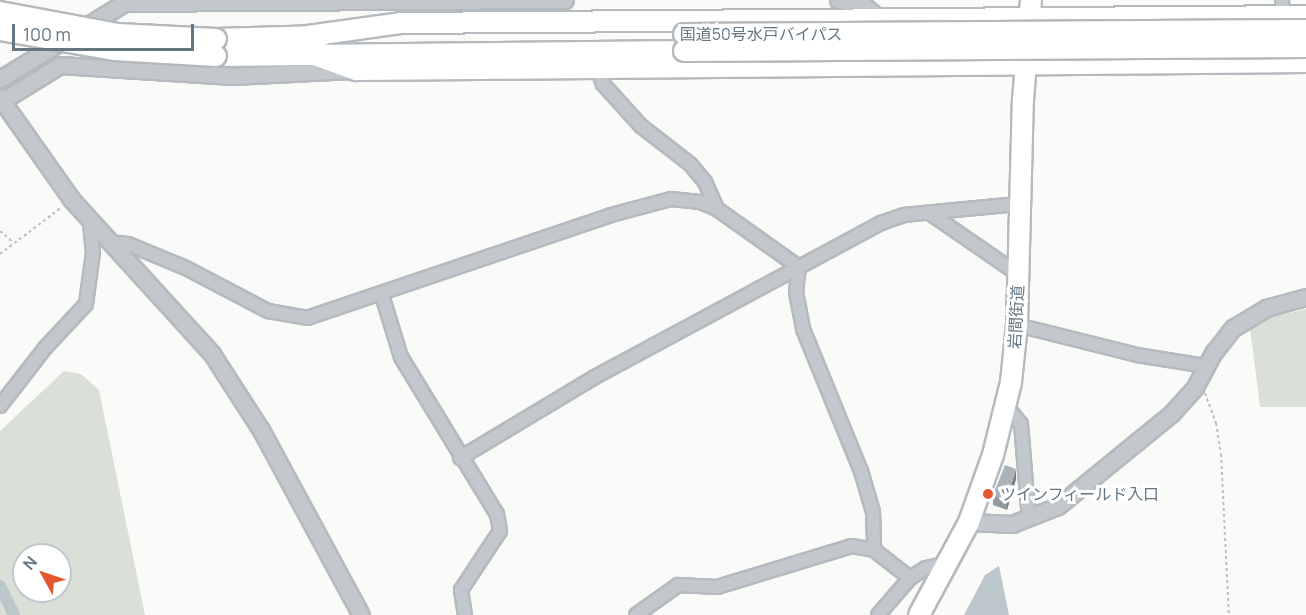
<!DOCTYPE html>
<html>
<head>
<meta charset="utf-8">
<style>
	body { margin:0 }
	#map { position:relative; width:1306px; height:615px; overflow:hidden; background:#fafaf8; font-family:Manrope,"Noto Sans JP",sans-serif }
	div>[style] { position:absolute }
	.green>* { inset:0; background:#dadfd7 }
	.water>* { inset:0; background:#bbc7cb }
	.canal>* { height:12px; margin:-6px; padding:0 6px; transform-origin:6px; border-radius:6px; background:#bbc7cb }
	.path>* { height:2px; margin-top:-1px; transform-origin:0; background:repeating-linear-gradient(90deg,#bbbfc2 0 3px,transparent 0 6px) }
	.roads { filter:drop-shadow(2px 0 #b5babe) drop-shadow(-2px 0 #b5babe) drop-shadow(0 2px #b5babe) drop-shadow(0 -2px #b5babe) }
	.minor>* { height:12px; margin:-6px; padding:0 6px; transform-origin:6px; border-radius:6px; background:#c3c8cc }
	.tertiary>* { height:15px; margin:-7.5px; padding:0 7.5px; transform-origin:7.5px; border-radius:7.5px; background:#c3c8cc }
	.primary>* { height:20px; margin:-10px; padding:0 10px; transform-origin:10px; border-radius:10px; background:#fff }
	.trunk>* { height:20px; margin:-10px; padding:0 10px; transform-origin:10px; border-radius:10px; background:#fff }
	.bridges { filter:drop-shadow(2px 0 #b4b9bd) drop-shadow(-2px 0 #b4b9bd) drop-shadow(0 2px #b4b9bd) drop-shadow(0 -2px #b4b9bd) }
	.trunk-bridge>* { height:20px; margin:-10px; padding:0 10px; transform-origin:10px; border-radius:10px; background:#fff }
	.wall>* { inset:0; background:#929a9f }
	.shaded-wall>* { inset:0; background:#777d82 }
	.building>* { inset:0; background:#aab3b9 }
	.dots>* { width:16px; height:16px; translate:-50% -50%; box-sizing:border-box; border:3px solid #fff; border-radius:50% }
	span { translate:-50% -50%; white-space:nowrap; text-align:center; line-height:1.15; -webkit-text-stroke:6px #fff; paint-order:stroke }
	.street-label { font-size:16px; color:#657683 }
	.poi-label { font-size:16px; color:#657683 }
	.left { translate:0 -50%; text-align:left }
	.north { position:absolute; left:12px; top:543px; width:60px; height:60px; box-sizing:border-box; background:#fff; border:2px solid #c1c8cd; border-radius:50%; rotate:310deg; font-size:16px; font-weight:700; line-height:24px; text-align:center; color:#657683 }
	.north::after { content:''; display:block; margin:auto; width:21px; height:27px; background:#e4572e; clip-path:polygon(50% 0,100% 100%,50% 72%,0 100%) }
	.scale { position:absolute; left:12px; top:24px; width:182px; height:27px; box-sizing:border-box; border:3px solid #657683; border-top:0; padding-left:8px; font-size:18px; line-height:21px; white-space:nowrap; color:#657683; -webkit-text-stroke:4px #fff; paint-order:stroke }
</style>
</head>
<body>
<div id="map">
	<div class="green">
		<i style="clip-path:polygon(1306px 309px,1306px 407px,1260px 407px,1250px 328px,1259px 320px)"></i>
		<i style="clip-path:polygon(evenodd,64px 371px,81px 374px,99px 390px,145px 615px,0 615px,0 431px,64px 371px,24px 555px,60px 555px,60px 591px,24px 591px,24px 555px)"></i>
	</div>
	<div class="water">
		<i style="clip-path:polygon(999px 566px,1009px 615px,964px 615px,985px 575px)"></i>
	</div>
	<div class="canal">
		<i style="left:0;top:586px;width:32px;rotate:64deg"></i>
	</div>
	<div class="path">
		<i style="left:0;top:231px;width:18px;rotate:41deg"></i>
		<i style="left:0;top:254px;width:78px;rotate:-37.2deg"></i>
		<i style="left:1205px;top:393px;width:32px;rotate:70deg"></i>
		<i style="left:1216px;top:423px;width:31px;rotate:81deg"></i>
		<i style="left:1221px;top:454px;width:161px;rotate:87.2deg"></i>
	</div>
	<div class="roads">
		<div class="minor">
			<i style="left:1282px;top:0;width:17px;rotate:87deg"></i>
			<i style="left:597px;top:67px;width:18px;rotate:71deg"></i>
			<i style="left:603px;top:84px;width:57px;rotate:47.9deg"></i>
			<i style="left:641px;top:126px;width:62px;rotate:37.8deg"></i>
			<i style="left:690px;top:164px;width:23px;rotate:50deg"></i>
			<i style="left:705px;top:182px;width:30px;rotate:66deg"></i>
			<i style="left:931px;top:214px;width:106px;rotate:34.6deg"></i>
			<i style="left:109px;top:242px;width:19px;rotate:6deg"></i>
			<i style="left:128px;top:244px;width:63px;rotate:22.5deg"></i>
			<i style="left:186px;top:268px;width:93px;rotate:27.7deg"></i>
			<i style="left:268px;top:311px;width:40px;rotate:10deg"></i>
			<i style="left:307px;top:318px;width:321px;rotate:-18.7deg"></i>
			<i style="left:611px;top:215px;width:62px;rotate:-14.9deg"></i>
			<i style="left:671px;top:199px;width:29px;rotate:6deg"></i>
			<i style="left:700px;top:202px;width:18px;rotate:22deg"></i>
			<i style="left:717px;top:209px;width:100px;rotate:35.3deg"></i>
			<i style="left:799px;top:267px;width:25px;rotate:97deg"></i>
			<i style="left:796px;top:292px;width:38px;rotate:79deg"></i>
			<i style="left:803px;top:329px;width:153px;rotate:67.8deg"></i>
			<i style="left:861px;top:471px;width:43px;rotate:73.7deg"></i>
			<i style="left:873px;top:512px;width:38px;rotate:88deg"></i>
			<i style="left:382px;top:295px;width:65px;rotate:73deg"></i>
			<i style="left:401px;top:357px;width:184px;rotate:58.6deg"></i>
			<i style="left:497px;top:514px;width:17px;rotate:80deg"></i>
			<i style="left:500px;top:531px;width:71px;rotate:123.5deg"></i>
			<i style="left:461px;top:590px;width:25px;rotate:81deg"></i>
			<i style="left:1017px;top:325px;width:124px;rotate:14deg"></i>
			<i style="left:1137px;top:355px;width:70px;rotate:9.1deg"></i>
			<i style="left:0;top:406px;width:73px;rotate:-52.2deg"></i>
			<i style="left:45px;top:348px;width:60px;rotate:-47deg"></i>
			<i style="left:86px;top:304px;width:52px;rotate:-82.3deg"></i>
			<i style="left:93px;top:252px;width:31px;rotate:-96deg"></i>
			<i style="left:1007px;top:407px;width:22px;rotate:51deg"></i>
			<i style="left:1021px;top:424px;width:95px;rotate:85.2deg"></i>
			<i style="left:460px;top:458px;width:155px;rotate:-31deg"></i>
			<i style="left:593px;top:378px;width:327px;rotate:-28.3deg"></i>
			<i style="left:881px;top:223px;width:24px;rotate:-19deg"></i>
			<i style="left:904px;top:215px;width:116px;rotate:-5.5deg"></i>
			<i style="left:636px;top:615px;width:52px;rotate:-35.5deg"></i>
			<i style="left:678px;top:585px;width:39px;rotate:3deg"></i>
			<i style="left:717px;top:587px;width:141px;rotate:-16.9deg"></i>
			<i style="left:852px;top:546px;width:22px;rotate:10deg"></i>
			<i style="left:874px;top:550px;width:46px;rotate:37.9deg"></i>
			<i style="left:878px;top:615px;width:49px;rotate:-49.1deg"></i>
			<i style="left:910px;top:578px;width:19px;rotate:-32deg"></i>
			<i style="left:926px;top:568px;width:22px;rotate:-13deg"></i>
		</div>
		<div class="tertiary">
			<i style="left:838px;top:0;width:25px;rotate:11deg"></i>
			<i style="left:863px;top:5px;width:22px;rotate:39deg"></i>
			<i style="left:0;top:79px;width:145px;rotate:-31.5deg"></i>
			<i style="left:124px;top:3px;width:441px;rotate:-0.4deg"></i>
			<i style="left:0;top:98px;width:125px;rotate:54.8deg"></i>
			<i style="left:72px;top:200px;width:208px;rotate:47.7deg"></i>
			<i style="left:212px;top:354px;width:90px;rotate:57.2deg"></i>
			<i style="left:261px;top:430px;width:210px;rotate:61.6deg"></i>
			<i style="left:2px;top:101px;width:68px;rotate:-31.8deg"></i>
			<i style="left:60px;top:65px;width:172px;rotate:3.7deg"></i>
			<i style="left:232px;top:76px;width:121px;rotate:-2.8deg"></i>
			<i style="left:969px;top:522px;width:43px;rotate:2.7deg"></i>
			<i style="left:1012px;top:524px;width:49px;rotate:-21.4deg"></i>
			<i style="left:1058px;top:506px;width:146px;rotate:-39.2deg"></i>
			<i style="left:1171px;top:414px;width:36px;rotate:-48deg"></i>
			<i style="left:1195px;top:387px;width:40px;rotate:-62deg"></i>
			<i style="left:1214px;top:352px;width:31px;rotate:-52deg"></i>
			<i style="left:1233px;top:328px;width:39px;rotate:-31deg"></i>
			<i style="left:1266px;top:308px;width:41px;rotate:-15.4deg"></i>
		</div>
		<div class="primary">
			<i style="left:919px;top:615px;width:106px;rotate:-61.7deg"></i>
			<i style="left:969px;top:522px;width:71px;rotate:-70.3deg"></i>
			<i style="left:993px;top:455px;width:75px;rotate:-76.1deg"></i>
			<i style="left:1011px;top:382px;width:57px;rotate:-84deg"></i>
			<i style="left:1017px;top:325px;width:225px;rotate:-88.5deg"></i>
			<i style="left:1023px;top:100px;width:100px;rotate:-85.4deg"></i>
		</div>
		<div class="trunk">
			<i style="left:308px;top:36px;width:93px;rotate:-8deg"></i>
			<i style="left:400px;top:23px;width:906px;rotate:-0.44deg"></i>
			<i style="left:216px;top:39px;width:105px;rotate:-1.6deg"></i>
			<i style="left:315px;top:55px;width:44px;rotate:20.1deg"></i>
			<i style="left:356px;top:70px;width:950px;rotate:-0.48deg"></i>
			<i style="left:216px;top:56px;width:468px;rotate:-0.6deg"></i>
		</div>
	</div>
	<div class="bridges">
		<div class="trunk-bridge">
			<i style="left:0;top:12px;width:120px;rotate:10.6deg"></i>
			<i style="left:118px;top:34px;width:98px;rotate:2.9deg"></i>
			<i style="left:0;top:30px;width:117px;rotate:9.9deg"></i>
			<i style="left:115px;top:50px;width:101px;rotate:3.4deg"></i>
			<i style="left:684px;top:34px;width:622px;rotate:-0.37deg"></i>
			<i style="left:684px;top:51px;width:622px;rotate:-0.37deg"></i>
		</div>
	</div>
	<div class="wall">
		<i style="clip-path:polygon(1016px 479px,1007px 510px,993px 505px,993px 495px)"></i>
	</div>
	<div class="shaded-wall">
		<i style="clip-path:polygon(1016px 469px,1016px 479px,1007px 510px,1007px 500px)"></i>
	</div>
	<div class="building">
		<i style="clip-path:polygon(1005px 465px,1016px 469px,1007px 500px,993px 495px)"></i>
	</div>
	<div class="dots">
		<i style="left:988px;top:494px;background:#e4572e"></i>
	</div>
	<div class="street-label">
		<span style="left:761px;top:34px">国道50号水戸バイパス</span>
		<span style="left:1016px;top:317px;rotate:-87deg">岩間街道</span>
	</div>
	<div class="poi-label">
		<span class="left" style="left:1000px;top:494px">ツインフィールド入口</span>
	</div>
	<div class="north">N</div>
	<div class="scale">100 m</div>
</div>
</body>
</html>
